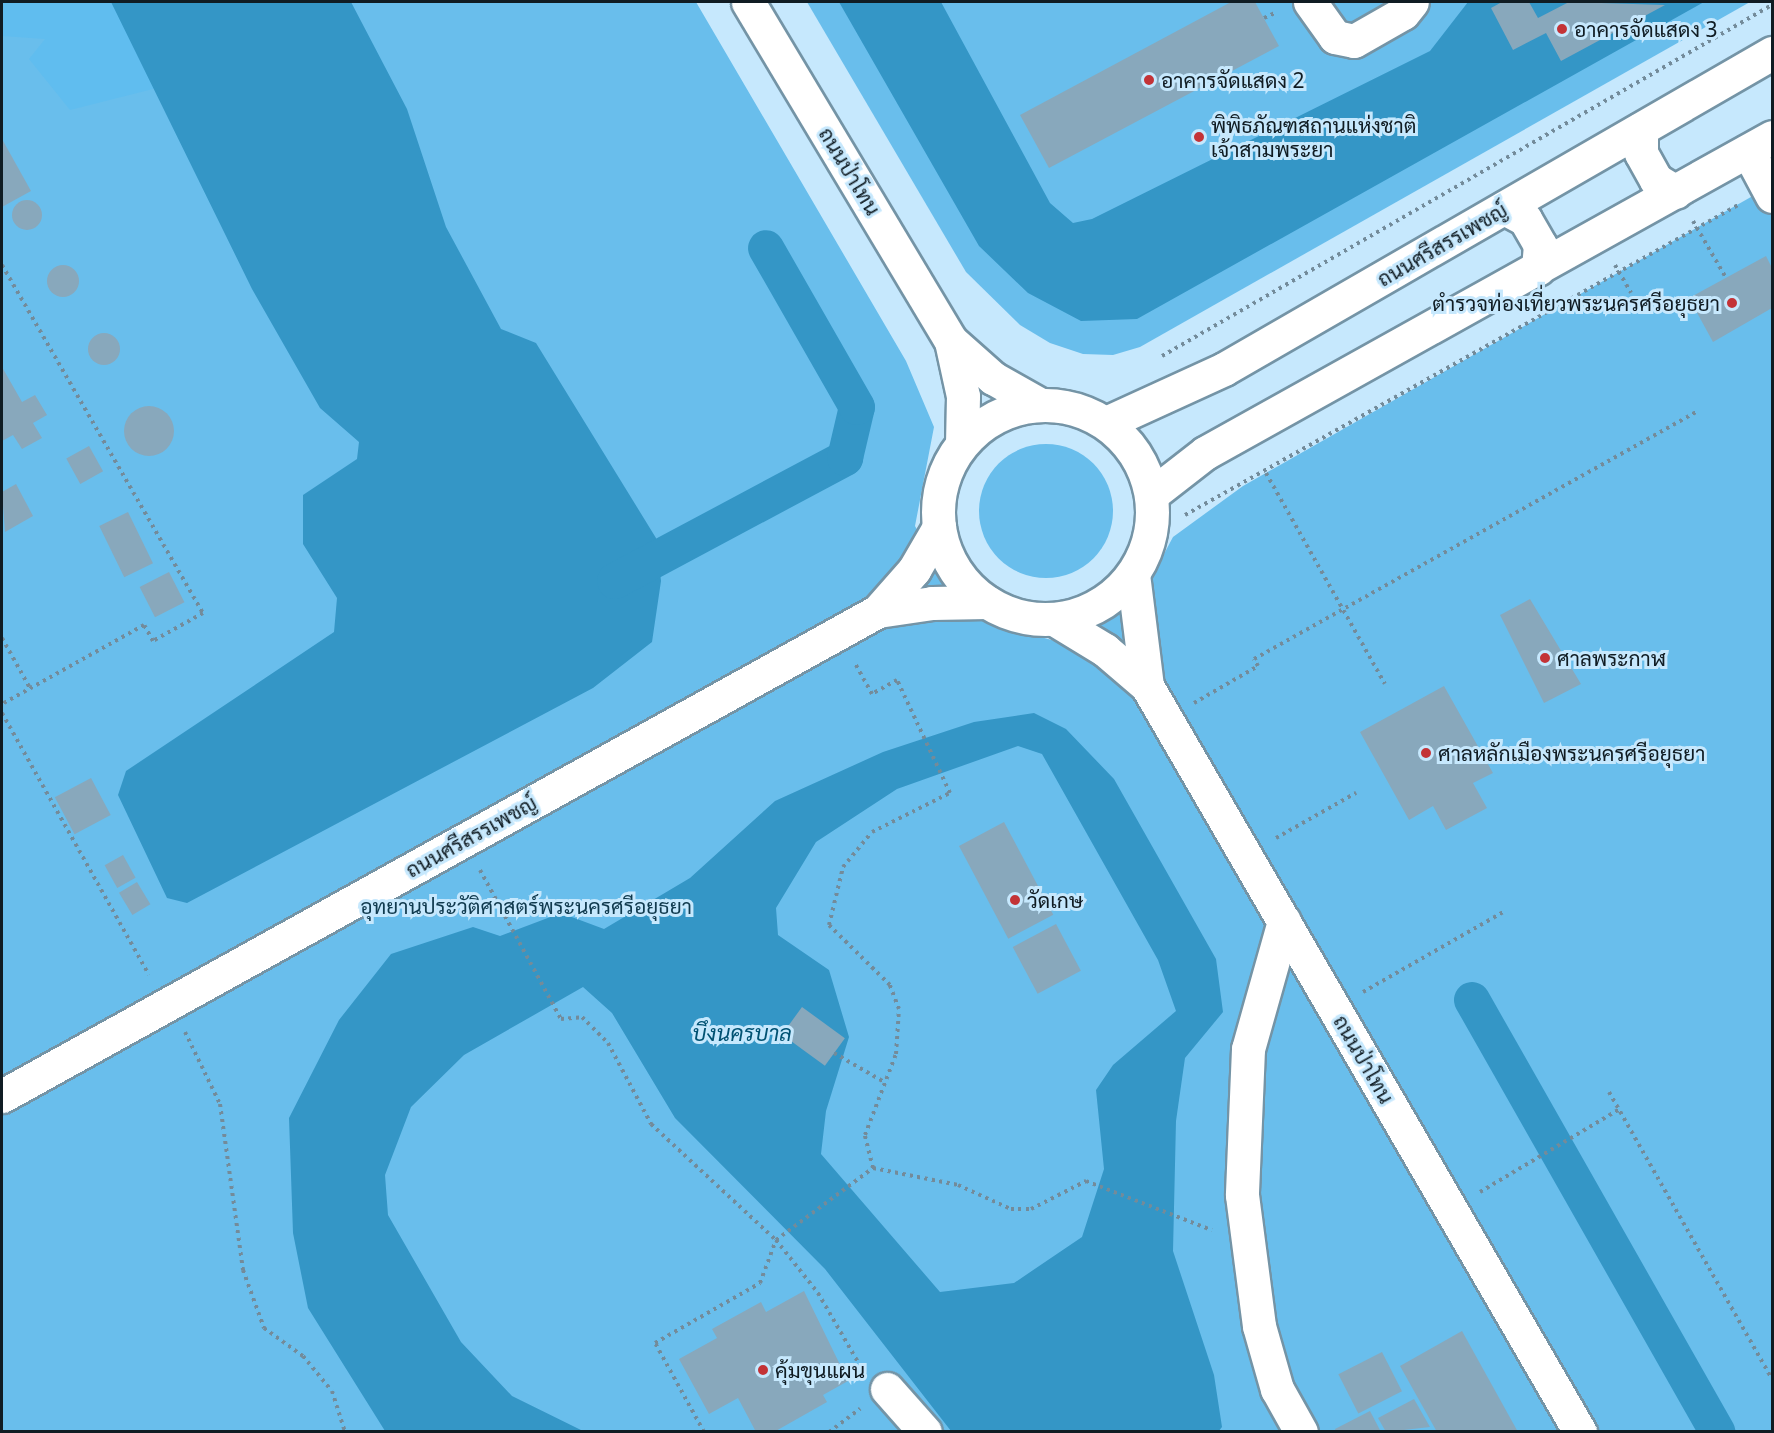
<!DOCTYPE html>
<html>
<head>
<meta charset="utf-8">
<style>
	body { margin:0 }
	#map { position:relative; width:1774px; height:1433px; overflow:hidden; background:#c6e8fd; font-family:"Noto Sans",Sarabun,sans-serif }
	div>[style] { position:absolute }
	.green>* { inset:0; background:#69beec }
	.round { border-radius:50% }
	.forest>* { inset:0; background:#60bdef }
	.water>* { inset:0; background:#3496c6 }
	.canal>* { height:36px; margin:-18px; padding:0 18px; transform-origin:18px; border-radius:18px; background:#3496c6 }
	.building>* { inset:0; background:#88a8bc; transform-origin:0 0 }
	.path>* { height:4px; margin-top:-2px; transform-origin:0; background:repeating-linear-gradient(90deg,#738b9a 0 3px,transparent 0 7.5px) }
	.roads { filter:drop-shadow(2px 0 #7494a6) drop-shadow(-2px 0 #7494a6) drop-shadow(0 2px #7494a6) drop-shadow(0 -2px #7494a6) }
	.minor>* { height:33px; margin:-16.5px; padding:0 16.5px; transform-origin:16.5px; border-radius:16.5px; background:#fff }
	.major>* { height:33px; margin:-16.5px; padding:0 16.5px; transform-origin:16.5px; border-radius:16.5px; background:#fff }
	.major>.ring { margin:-16.5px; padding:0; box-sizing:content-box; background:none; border:33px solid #fff; border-radius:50% }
	.dots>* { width:16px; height:16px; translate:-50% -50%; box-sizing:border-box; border:3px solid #c6e8fd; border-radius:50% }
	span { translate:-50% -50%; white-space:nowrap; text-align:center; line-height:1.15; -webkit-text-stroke:6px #c6e8fd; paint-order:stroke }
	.poi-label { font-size:21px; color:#101c23 }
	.left { translate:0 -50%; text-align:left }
	.right { translate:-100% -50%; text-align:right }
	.street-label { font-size:21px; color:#101c23 }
	.park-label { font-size:21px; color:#103a4e }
	.water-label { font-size:22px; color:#015273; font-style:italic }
	.frame { position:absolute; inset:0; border:3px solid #101c23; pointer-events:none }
</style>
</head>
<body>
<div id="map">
	<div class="green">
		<i style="clip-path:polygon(2px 2px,696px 2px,906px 361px,934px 427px,915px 526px,964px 616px,1059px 642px,1141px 597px,1173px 537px,1243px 486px,1772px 185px,1772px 1431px,2px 1432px)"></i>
		<i style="clip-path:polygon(807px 2px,1750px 2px,1140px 347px,1113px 355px,1083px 354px,1050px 343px,1020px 325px,966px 272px)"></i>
		<i class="round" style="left:979px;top:444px;width:134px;height:134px"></i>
	</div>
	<div class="forest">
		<i style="clip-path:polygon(2px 2px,114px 2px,161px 87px,70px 110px,29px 59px,45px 39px,2px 36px)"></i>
	</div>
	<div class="water">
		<i style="clip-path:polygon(111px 2px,351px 2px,407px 109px,446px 227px,501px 329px,536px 343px,656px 538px,661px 581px,652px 642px,593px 688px,187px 903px,167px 898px,118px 795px,126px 771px,334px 632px,337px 598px,303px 544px,303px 495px,357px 459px,359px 442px,320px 408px,252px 289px)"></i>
		<i style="clip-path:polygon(839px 2px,941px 2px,1050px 203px,1073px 223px,1092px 219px,1430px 51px,1468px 2px,1704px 2px,1137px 319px,1081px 321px,1028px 293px,979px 246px)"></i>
		<i style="clip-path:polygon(evenodd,1034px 713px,1066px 729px,1114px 779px,1216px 959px,1223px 1012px,1185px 1058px,1176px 1121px,1173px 1251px,1214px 1375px,1222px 1427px,1218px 1432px,951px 1431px,825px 1269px,675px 1118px,612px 1013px,583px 987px,464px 1055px,411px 1107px,385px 1175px,388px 1215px,461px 1342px,512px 1396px,583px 1431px,385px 1431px,308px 1308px,293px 1233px,289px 1118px,339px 1020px,391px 954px,473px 927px,500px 936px,561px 913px,604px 929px,690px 878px,775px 801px,883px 752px,974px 722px,1034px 713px,1018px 746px,1042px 754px,1158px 960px,1176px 1011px,1113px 1065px,1096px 1090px,1104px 1169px,1082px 1237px,1014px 1283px,940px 1292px,821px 1154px,826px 1111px,849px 1037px,829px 970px,778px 935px,776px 908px,816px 842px,897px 789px,1018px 746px)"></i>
	</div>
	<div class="canal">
		<i style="left:615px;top:581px;width:261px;rotate:-28.1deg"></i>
		<i style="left:845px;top:458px;width:52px;rotate:-76.8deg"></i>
		<i style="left:857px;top:407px;width:183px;rotate:-119.8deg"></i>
		<i style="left:1472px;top:1000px;width:497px;rotate:60.4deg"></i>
	</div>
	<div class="building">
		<i style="clip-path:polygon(1231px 2px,1255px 2px,1279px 46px,1049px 168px,1020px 115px)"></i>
		<i style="clip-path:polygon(1502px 2px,1529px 2px,1538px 18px,1569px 2px,1665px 5px,1561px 61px,1546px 33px,1513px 50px,1491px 8px)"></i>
		<i style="clip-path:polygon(2px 139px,31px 191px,2px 207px)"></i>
		<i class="round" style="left:12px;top:200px;width:30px;height:30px"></i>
		<i style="clip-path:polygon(1766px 256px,1772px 268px,1772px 308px,1713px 342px,1689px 298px)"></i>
		<i class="round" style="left:47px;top:265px;width:32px;height:32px"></i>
		<i class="round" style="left:88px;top:333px;width:32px;height:32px"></i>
		<i style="clip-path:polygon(2px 367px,22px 402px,35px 395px,47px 415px,33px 423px,42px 438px,22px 449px,13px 435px,2px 441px)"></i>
		<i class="round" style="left:124px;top:406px;width:50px;height:50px"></i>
		<i style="left:89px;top:446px;width:29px;height:26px;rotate:61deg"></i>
		<i style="clip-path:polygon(16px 484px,33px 516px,5px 532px,2px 492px)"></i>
		<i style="left:128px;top:512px;width:57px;height:32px;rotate:64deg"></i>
		<i style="left:169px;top:572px;width:34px;height:33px;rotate:63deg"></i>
		<i style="clip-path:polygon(1530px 599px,1581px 684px,1544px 703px,1500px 615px)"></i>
		<i style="clip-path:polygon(1444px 686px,1493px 773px,1473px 783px,1487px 808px,1446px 830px,1433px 806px,1409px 820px,1360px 732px)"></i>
		<i style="left:91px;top:778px;width:42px;height:41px;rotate:62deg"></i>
		<i style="left:1004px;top:822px;width:105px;height:51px;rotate:62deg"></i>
		<i style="left:123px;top:855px;width:26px;height:21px;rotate:61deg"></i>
		<i style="left:137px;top:882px;width:26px;height:21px;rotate:59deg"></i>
		<i style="left:1056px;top:924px;width:53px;height:49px;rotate:62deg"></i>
		<i style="left:802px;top:1007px;width:53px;height:34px;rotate:36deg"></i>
		<i style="clip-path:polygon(804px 1291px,848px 1381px,823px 1395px,827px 1402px,774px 1432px,756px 1432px,738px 1398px,709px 1414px,679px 1359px,717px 1338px,712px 1329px,761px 1302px,766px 1312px)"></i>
		<i style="clip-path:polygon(1462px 1331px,1518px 1432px,1437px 1432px,1400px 1366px)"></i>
		<i style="left:1382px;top:1352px;width:44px;height:49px;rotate:63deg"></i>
		<i style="clip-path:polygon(1414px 1399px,1430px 1427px,1386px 1432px,1378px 1418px)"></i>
		<i style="clip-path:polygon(1370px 1411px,1381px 1432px,1336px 1432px,1335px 1429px)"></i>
	</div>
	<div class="path">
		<i style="left:1264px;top:18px;width:14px;rotate:-25deg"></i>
		<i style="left:1693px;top:221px;width:66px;rotate:59.9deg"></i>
		<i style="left:2px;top:265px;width:402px;rotate:60deg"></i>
		<i style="left:203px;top:613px;width:57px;rotate:150.8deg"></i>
		<i style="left:153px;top:641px;width:18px;rotate:-119deg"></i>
		<i style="left:144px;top:625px;width:162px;rotate:150.9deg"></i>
		<i style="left:1615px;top:265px;width:32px;rotate:60deg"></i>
		<i style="left:1162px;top:356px;width:704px;rotate:-29.92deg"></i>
		<i style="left:1266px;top:473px;width:242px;rotate:60.6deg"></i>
		<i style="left:1185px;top:515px;width:634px;rotate:-29.27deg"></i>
		<i style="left:2px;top:638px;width:57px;rotate:60.8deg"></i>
		<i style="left:1194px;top:703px;width:74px;rotate:-30deg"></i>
		<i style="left:1258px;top:666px;width:8px;rotate:-120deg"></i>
		<i style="left:1254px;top:659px;width:509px;rotate:-29.19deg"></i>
		<i style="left:2px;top:713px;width:300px;rotate:60.7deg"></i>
		<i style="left:1276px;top:838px;width:92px;rotate:-29.4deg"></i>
		<i style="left:480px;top:870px;width:170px;rotate:61.5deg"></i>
		<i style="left:561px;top:1019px;width:21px;rotate:-5deg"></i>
		<i style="left:582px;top:1017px;width:37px;rotate:45deg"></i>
		<i style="left:608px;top:1043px;width:92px;rotate:62deg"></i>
		<i style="left:651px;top:1124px;width:171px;rotate:42.9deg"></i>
		<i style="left:776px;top:1240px;width:68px;rotate:51.6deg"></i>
		<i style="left:818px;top:1293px;width:88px;rotate:59.9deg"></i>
		<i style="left:1363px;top:992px;width:163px;rotate:-29.7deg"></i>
		<i style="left:185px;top:1032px;width:80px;rotate:64.1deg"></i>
		<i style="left:220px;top:1104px;width:168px;rotate:82.1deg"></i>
		<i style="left:243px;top:1270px;width:62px;rotate:70.1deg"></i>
		<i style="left:264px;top:1328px;width:48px;rotate:35.7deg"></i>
		<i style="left:303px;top:1356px;width:45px;rotate:50.4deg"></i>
		<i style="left:332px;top:1391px;width:43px;rotate:72.4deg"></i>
		<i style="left:834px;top:1053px;width:58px;rotate:30.1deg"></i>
		<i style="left:1609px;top:1092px;width:330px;rotate:60.4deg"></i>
		<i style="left:873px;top:1168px;width:87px;rotate:11.3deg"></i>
		<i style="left:958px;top:1185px;width:58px;rotate:24.4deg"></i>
		<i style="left:1011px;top:1209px;width:20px"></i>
		<i style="left:1031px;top:1209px;width:62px;rotate:-27deg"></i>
		<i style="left:1086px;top:1181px;width:135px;rotate:21.3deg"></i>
		<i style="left:1480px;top:1192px;width:161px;rotate:-30.7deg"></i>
		<i style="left:704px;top:1432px;width:102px;rotate:-118.8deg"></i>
		<i style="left:655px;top:1343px;width:121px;rotate:-29.7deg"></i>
		<i style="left:760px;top:1283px;width:46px;rotate:-69.6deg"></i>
		<i style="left:776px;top:1240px;width:121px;rotate:-36.6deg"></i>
		<i style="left:873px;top:1168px;width:34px;rotate:-104deg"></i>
		<i style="left:865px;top:1135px;width:87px;rotate:-69.1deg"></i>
		<i style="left:896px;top:1054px;width:45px;rotate:-86.2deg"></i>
		<i style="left:899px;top:1009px;width:26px;rotate:-111deg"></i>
		<i style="left:890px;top:985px;width:86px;rotate:-135.5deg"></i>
		<i style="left:829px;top:925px;width:60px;rotate:-76.4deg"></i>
		<i style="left:843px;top:867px;width:45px;rotate:-50.4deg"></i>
		<i style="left:872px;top:832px;width:87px;rotate:-26.6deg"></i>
		<i style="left:950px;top:793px;width:125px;rotate:-115.1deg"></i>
		<i style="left:897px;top:680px;width:29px;rotate:151deg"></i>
		<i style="left:872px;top:694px;width:35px;rotate:-119deg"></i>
		<i style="left:829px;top:1432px;width:39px;rotate:-37deg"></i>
	</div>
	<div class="roads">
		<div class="minor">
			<i style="left:748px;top:2px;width:395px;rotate:59.1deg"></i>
			<i style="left:951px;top:341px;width:56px;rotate:77.7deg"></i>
			<i style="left:963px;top:396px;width:47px;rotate:91.2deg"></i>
			<i style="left:1310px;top:2px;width:43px;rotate:54.5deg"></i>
			<i style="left:1335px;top:37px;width:19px;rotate:12deg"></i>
			<i style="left:1354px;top:41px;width:56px;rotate:-29.7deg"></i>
			<i style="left:1403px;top:13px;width:14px;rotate:-51deg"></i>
			<i style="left:1748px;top:151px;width:51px;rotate:61.9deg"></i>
			<i style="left:951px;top:341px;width:56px;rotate:41.4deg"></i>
			<i style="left:993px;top:378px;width:53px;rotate:29.5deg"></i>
			<i style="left:878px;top:611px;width:55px;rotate:-8.4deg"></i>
			<i style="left:932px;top:603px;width:55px;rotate:-1deg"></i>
			<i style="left:1284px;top:921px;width:133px;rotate:105.7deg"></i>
			<i style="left:1248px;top:1049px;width:146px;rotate:92.4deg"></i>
			<i style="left:1242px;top:1195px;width:132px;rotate:82.6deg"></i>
			<i style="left:1259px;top:1326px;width:66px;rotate:74.1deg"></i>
			<i style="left:1277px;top:1389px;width:49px;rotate:60.8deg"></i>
			<i style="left:2px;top:1096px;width:1001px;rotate:-28.97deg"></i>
			<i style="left:878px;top:611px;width:55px;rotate:-48.7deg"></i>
			<i style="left:914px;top:570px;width:50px;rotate:-59.8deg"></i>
			<i style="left:887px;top:1389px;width:57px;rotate:48.5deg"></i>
		</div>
		<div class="major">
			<i style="left:1641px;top:129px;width:24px;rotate:90deg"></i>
			<i style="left:1641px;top:153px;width:31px;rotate:61deg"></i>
			<i style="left:1656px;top:180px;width:23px;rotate:31deg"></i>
			<i style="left:1504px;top:208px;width:24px;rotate:28deg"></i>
			<i style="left:1525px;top:219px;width:30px;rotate:60deg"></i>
			<i style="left:1540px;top:245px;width:24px;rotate:95deg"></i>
			<i class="ring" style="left:938px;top:405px;width:181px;height:181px"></i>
			<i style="left:1106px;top:423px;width:130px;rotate:-24.6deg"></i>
			<i style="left:1224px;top:369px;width:633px;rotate:-29.97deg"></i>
			<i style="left:1151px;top:495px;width:68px;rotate:-37.9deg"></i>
			<i style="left:1205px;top:453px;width:649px;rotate:-29.13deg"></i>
			<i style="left:1133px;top:574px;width:113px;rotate:82.9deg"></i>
			<i style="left:1054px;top:619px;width:60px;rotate:31.3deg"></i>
			<i style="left:1105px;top:650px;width:55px;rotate:40.6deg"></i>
			<i style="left:1147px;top:686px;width:863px;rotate:59.87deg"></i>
		</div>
	</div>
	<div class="dots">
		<i style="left:1562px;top:29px;background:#c33337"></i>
		<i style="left:1149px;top:80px;background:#c33337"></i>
		<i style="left:1199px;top:137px;background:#c33337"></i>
		<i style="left:1732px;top:303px;background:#c33337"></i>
		<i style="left:1545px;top:658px;background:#c33337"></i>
		<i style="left:1426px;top:753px;background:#c33337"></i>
		<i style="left:1015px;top:900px;background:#c33337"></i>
		<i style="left:763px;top:1370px;background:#c33337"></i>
	</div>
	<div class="poi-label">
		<span class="left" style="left:1574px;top:29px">อาคารจัดแสดง 3</span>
		<span class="left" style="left:1161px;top:80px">อาคารจัดแสดง 2</span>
		<span class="left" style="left:1211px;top:137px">พิพิธภัณฑสถานแห่งชาติ<br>เจ้าสามพระยา</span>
		<span class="right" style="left:1720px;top:303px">ตำรวจท่องเที่ยวพระนครศรีอยุธยา</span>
		<span class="left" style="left:1557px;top:658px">ศาลพระกาฬ</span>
		<span class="left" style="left:1438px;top:753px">ศาลหลักเมืองพระนครศรีอยุธยา</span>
		<span class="left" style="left:1027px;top:900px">วัดเกษ</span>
		<span class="left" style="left:775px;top:1370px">คุ้มขุนแผน</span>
	</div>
	<div class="street-label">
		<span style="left:850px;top:171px;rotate:59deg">ถนนป่าโทน</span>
		<span style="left:1442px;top:244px;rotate:-30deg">ถนนศรีสรรเพชญ์</span>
		<span style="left:471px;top:836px;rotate:-29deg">ถนนศรีสรรเพชญ์</span>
		<span style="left:1364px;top:1059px;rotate:60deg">ถนนป่าโทน</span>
	</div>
	<div class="park-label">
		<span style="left:526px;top:906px">อุทยานประวัติศาสตร์พระนครศรีอยุธยา</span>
	</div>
	<div class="water-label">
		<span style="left:742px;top:1033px">บึงนครบาล</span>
	</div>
	<div class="frame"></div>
</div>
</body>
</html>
